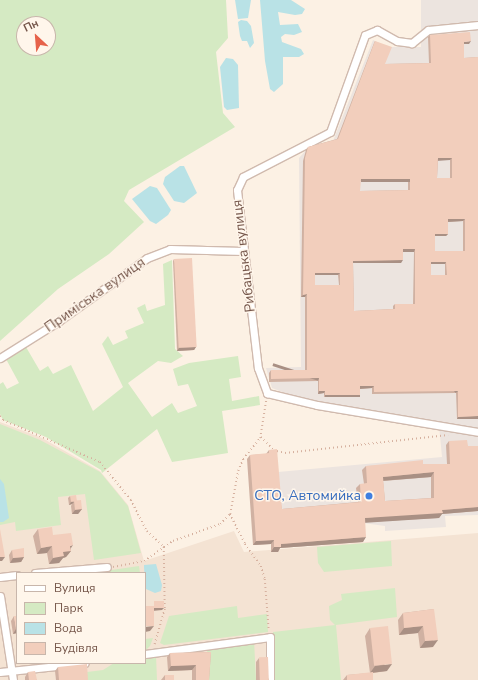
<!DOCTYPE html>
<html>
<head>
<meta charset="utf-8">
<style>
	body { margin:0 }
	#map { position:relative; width:478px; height:680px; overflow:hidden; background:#fcf1e4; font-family:"Nunito Sans",sans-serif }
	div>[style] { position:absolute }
	.residential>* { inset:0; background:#f4e3d3 }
	.industrial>* { inset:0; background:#ece4df }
	.green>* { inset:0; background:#d5eac3 }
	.water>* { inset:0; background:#b9e2e6 }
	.path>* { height:1.5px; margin-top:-0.75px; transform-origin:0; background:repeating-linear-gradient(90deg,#d6b19f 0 1px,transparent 0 4px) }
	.roads { filter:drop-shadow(1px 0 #d0baae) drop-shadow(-1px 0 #d0baae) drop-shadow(0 1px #d0baae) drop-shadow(0 -1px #d0baae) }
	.minor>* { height:7px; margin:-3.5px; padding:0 3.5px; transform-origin:3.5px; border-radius:3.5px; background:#fff }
	.wall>* { inset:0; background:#d0b1a2 }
	.shaded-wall>* { inset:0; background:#a99084; transform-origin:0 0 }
	.building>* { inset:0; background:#f2cebc; transform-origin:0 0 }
	.dots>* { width:11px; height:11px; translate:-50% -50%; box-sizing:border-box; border:2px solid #fff6eb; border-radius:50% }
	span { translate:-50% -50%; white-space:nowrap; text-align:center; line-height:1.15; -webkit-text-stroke:3px #fff6eb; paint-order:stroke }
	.street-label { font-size:14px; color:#75564a }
	.shop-label { font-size:14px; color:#366cbe }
	.right { translate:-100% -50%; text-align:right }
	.legend { position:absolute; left:16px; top:572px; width:130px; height:92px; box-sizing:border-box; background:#fff6eb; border:1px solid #c8b6ab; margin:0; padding:5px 7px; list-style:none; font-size:12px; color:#75564a }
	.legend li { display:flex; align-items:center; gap:8px; height:20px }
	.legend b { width:20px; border:1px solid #c8b6ab }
	.north { position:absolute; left:16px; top:16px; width:40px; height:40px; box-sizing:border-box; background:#fff6eb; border:1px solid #c8b6ab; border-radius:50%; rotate:334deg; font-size:11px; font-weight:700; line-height:16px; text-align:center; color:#75564a }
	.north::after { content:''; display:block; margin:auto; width:14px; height:18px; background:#e6624a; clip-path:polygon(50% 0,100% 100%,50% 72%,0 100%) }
</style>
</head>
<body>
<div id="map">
	<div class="residential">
		<i style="clip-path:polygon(evenodd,0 422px,42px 438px,100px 471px,128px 505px,144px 561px,234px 531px,244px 552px,478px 533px,478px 680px,0 680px,0 422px,17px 573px,145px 573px,145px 663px,17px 663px,17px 573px)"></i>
	</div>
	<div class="industrial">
		<i style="clip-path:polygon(421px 0,478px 0,478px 515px,445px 516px,446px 527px,385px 531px,385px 526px,363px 523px,283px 529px,278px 472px,442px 457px,439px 425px,303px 400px,272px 388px,266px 368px,301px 367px,299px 158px,308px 148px,333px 141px,373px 40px,388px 47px,421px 47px)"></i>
	</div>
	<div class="green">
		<i style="clip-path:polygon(evenodd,0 0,226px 0,228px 38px,216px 52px,223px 113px,235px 127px,129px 190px,124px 201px,144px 222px,109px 254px,58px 289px,0 341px,0 0,24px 24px,48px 24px,48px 48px,24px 48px,24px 24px)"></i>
		<i style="clip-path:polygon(172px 260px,175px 349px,183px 356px,171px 363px,158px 361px,128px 383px,152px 417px,172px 403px,178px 413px,197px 406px,188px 384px,178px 386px,173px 369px,189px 363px,238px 356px,241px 377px,229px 379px,232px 401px,259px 396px,260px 405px,222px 411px,228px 453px,172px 462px,157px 429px,102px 473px,101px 470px,46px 437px,3px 420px,0 414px,0 384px,3px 382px,7px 389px,19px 383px,6px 359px,26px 347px,40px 371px,48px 366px,53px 374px,71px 365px,93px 411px,123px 387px,102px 344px,108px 336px,113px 345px,128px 338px,125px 331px,144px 323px,137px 308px,145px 304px,147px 311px,165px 305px,163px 264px)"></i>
		<i style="clip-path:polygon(0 424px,40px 440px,100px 472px,128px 506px,141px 553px,94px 560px,85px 494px,58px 497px,61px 525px,16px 531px,15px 522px,0 525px)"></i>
		<i style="clip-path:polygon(391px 541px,392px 566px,324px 572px,318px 563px,317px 547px)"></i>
		<i style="clip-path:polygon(139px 566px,140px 573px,91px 573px)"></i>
		<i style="clip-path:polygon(395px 588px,397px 617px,336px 625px,341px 680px,275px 680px,273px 632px,335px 625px,330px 620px,329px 606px,342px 600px,341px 594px)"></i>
		<i style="clip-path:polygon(237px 606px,238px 618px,267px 614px,268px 632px,164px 645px,160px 643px,169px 616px)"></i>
		<i style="clip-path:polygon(153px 638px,150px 646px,145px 651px,145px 639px)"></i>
		<i style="clip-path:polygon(254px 640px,256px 680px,208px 680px,207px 646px)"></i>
		<i style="clip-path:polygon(156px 655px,157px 680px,87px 680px,87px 672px,103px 670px,114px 663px,145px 663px,145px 657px)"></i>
	</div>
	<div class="water">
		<i style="clip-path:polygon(235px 0,251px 0,248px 18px,238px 19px)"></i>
		<i style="clip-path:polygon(260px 0,291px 0,305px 9px,302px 14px,295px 15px,278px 12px,280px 25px,298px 24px,302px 32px,294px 35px,285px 34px,281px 37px,282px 42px,301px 49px,304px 54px,299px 57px,283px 57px,283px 84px,274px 92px,270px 89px,265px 61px)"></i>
		<i style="clip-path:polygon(241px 20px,247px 21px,251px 26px,254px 43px,250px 48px,247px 41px,242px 41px,240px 36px,238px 22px)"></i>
		<i style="clip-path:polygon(226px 58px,233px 59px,238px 65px,239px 108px,227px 110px,224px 107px,220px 67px)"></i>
		<i style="clip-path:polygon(180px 166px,184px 166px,197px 193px,184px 203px,174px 201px,163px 184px,165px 177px)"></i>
		<i style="clip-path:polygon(150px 186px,157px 188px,171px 210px,168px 215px,156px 224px,150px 221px,132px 199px)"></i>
		<i style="clip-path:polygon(0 479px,4px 484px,9px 518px,3px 522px,0 522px)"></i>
		<i style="clip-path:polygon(156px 564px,162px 585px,161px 591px,155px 593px,146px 589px,144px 568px,144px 565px)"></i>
	</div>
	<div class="path">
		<i style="left:0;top:416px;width:5px;rotate:53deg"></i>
		<i style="left:3px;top:420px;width:106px;rotate:23.4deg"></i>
		<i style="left:100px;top:462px;width:49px;rotate:50.8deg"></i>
		<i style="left:131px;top:500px;width:35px;rotate:63deg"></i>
		<i style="left:147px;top:531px;width:23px;rotate:43deg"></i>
		<i style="left:164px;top:547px;width:62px;rotate:89.1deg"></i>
		<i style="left:165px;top:609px;width:37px;rotate:106deg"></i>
		<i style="left:261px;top:437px;width:18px;rotate:45deg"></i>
		<i style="left:277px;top:451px;width:8px;rotate:14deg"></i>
		<i style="left:285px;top:453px;width:164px;rotate:-6.3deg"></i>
		<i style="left:230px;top:514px;width:34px;rotate:63deg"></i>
		<i style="left:245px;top:544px;width:27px;rotate:54deg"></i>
		<i style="left:261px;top:566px;width:14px;rotate:73deg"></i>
		<i style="left:265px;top:579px;width:52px;rotate:85.6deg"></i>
		<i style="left:113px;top:567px;width:32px;rotate:-11deg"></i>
		<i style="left:144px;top:561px;width:35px;rotate:-35deg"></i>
		<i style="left:173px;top:541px;width:50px;rotate:-19.9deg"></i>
		<i style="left:220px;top:524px;width:14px;rotate:-45deg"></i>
		<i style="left:230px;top:514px;width:44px;rotate:-79.5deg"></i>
		<i style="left:238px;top:471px;width:13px;rotate:-67deg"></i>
		<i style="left:243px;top:459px;width:27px;rotate:-51deg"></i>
		<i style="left:260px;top:438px;width:39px;rotate:-81deg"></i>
	</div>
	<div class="roads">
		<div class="minor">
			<i style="left:478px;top:25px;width:50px;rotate:174.3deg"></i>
			<i style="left:428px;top:30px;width:21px;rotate:141deg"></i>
			<i style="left:412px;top:43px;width:15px;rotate:-172deg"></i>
			<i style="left:397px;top:41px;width:23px;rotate:-151deg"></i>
			<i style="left:377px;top:30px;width:13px;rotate:157deg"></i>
			<i style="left:365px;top:35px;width:103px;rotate:109.8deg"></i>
			<i style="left:330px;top:132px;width:98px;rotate:152.7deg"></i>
			<i style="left:243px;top:177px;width:14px;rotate:115deg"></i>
			<i style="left:237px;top:190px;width:179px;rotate:83.3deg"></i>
			<i style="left:258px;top:368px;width:27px;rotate:70deg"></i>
			<i style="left:267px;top:393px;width:51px;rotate:13.5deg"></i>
			<i style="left:317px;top:405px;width:163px;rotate:9.5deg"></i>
			<i style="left:0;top:358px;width:70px;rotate:-32.1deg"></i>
			<i style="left:59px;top:321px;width:108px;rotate:-35.6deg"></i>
			<i style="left:147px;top:258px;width:25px;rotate:-21deg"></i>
			<i style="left:170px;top:249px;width:73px;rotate:1.6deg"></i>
			<i style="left:35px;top:573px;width:72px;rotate:-4.8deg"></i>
			<i style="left:0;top:577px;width:17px;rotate:-7deg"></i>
			<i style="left:0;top:596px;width:85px;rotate:81.2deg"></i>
			<i style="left:145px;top:654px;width:126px;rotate:-7.7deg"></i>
			<i style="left:270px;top:637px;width:43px;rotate:90deg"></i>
			<i style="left:0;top:672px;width:85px;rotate:-6deg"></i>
		</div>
	</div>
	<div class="wall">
		<i style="clip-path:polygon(evenodd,430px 35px,469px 44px,464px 44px,464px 58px,478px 57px,478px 419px,457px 419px,456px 393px,372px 394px,372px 388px,360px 389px,358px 397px,324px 397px,324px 393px,318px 394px,318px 381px,269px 382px,269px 373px,271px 370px,305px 370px,305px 297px,301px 297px,303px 161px,306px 150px,308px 147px,337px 139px,374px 43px,375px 41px,385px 64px,429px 63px,428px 37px,430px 35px,438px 160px,450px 160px,450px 178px,437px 178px,438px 160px,430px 35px,360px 181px,408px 181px,408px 190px,360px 191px,360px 181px,430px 35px,463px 221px,463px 251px,435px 251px,435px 236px,446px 236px,448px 234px,448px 222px,463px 221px,430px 35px,403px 252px,414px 252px,413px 304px,395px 304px,393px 306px,393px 309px,354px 311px,353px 263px,401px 263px,403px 252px,430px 35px,431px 264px,445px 264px,445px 275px,431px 275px,431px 264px,430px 35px,315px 275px,338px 275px,339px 285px,315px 285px,315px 275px)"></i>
		<i style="clip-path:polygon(174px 259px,196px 347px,194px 350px,177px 351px,173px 261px)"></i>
		<i style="clip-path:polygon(evenodd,449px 441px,468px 446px,478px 511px,442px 514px,439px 518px,365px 522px,363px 542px,280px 548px,278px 552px,271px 552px,271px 544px,253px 545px,247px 459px,250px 455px,266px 454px,269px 450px,282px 509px,358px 502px,356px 488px,360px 484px,364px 484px,362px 470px,366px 466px,447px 464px,446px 445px,449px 441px,431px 477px,431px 498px,385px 501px,383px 481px,431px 477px)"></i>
		<i style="clip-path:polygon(70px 496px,77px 501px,82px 509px,78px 514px,72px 514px,71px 506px,72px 504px,69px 505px,68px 498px)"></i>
		<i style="clip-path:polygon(38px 529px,53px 535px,71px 549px,71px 551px,66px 557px,63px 558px,59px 563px,49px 564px,47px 553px,37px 554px,33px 536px)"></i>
		<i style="clip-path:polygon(12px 550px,24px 557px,21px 562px,10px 563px,9px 555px)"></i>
		<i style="clip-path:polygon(434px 609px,433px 647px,420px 648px,418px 633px,399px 635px,398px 620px,403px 613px)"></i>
		<i style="clip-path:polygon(14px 616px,17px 633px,13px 634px,11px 621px)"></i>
		<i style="clip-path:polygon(370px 628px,387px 671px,373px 673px,373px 680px,343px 680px,347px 675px,370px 673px,365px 636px)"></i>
		<i style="clip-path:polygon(211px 652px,209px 680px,192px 680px,192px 670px,168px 671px,167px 657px,170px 653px)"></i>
		<i style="clip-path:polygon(259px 658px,269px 680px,256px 680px,256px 662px)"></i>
		<i style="clip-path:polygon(58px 667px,88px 680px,56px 680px,55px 671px)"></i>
		<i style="clip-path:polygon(28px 672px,37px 680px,25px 680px,25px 677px)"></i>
		<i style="clip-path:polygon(165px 675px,174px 680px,161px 680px)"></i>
	</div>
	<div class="shaded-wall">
		<i style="clip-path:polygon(471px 41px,469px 44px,462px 44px,464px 42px)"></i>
		<i style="clip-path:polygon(438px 158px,452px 158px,450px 160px,436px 161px)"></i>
		<i style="left:361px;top:179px;width:49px;height:3px"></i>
		<i style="clip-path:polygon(448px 219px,465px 219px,463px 221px,446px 222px)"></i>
		<i style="clip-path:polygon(435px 234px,448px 234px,446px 236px,433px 236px)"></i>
		<i style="clip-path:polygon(403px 249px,415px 249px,414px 252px,401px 252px)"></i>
		<i style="clip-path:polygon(403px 260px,401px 263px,351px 263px,353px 261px)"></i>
		<i style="clip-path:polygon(431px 262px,446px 262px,445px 264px,429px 264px)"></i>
		<i style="clip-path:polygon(315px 273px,340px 273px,338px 275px,313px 275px)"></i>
		<i style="clip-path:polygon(307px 294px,305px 297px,301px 297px,303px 295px)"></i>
		<i style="clip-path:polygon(196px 347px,194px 350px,177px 351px,179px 348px)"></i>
		<i style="left:319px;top:378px;width:3px;height:48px;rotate:108deg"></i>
		<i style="clip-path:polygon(360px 386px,374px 386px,372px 388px,358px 389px)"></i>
		<i style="clip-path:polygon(319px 391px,325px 391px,324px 393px,318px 394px)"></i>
		<i style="left:458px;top:391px;width:3px;height:84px;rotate:135deg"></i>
		<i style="left:325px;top:395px;width:35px;height:2px"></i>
		<i style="clip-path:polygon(478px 416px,478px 419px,457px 419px,458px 417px)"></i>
		<i style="clip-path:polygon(434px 472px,431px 477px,380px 481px,383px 477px)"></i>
		<i style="clip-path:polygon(71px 502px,74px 502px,72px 504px,69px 505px)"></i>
		<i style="clip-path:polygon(478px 507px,478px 511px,442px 514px,439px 518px,362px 523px,365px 518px,442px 510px)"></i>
		<i style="clip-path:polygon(82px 509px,78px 514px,72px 514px,75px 510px)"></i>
		<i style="clip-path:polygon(366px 537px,363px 542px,280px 548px,278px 552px,271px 552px,274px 547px,281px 544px)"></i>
		<i style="clip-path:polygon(274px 540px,271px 544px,253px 545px,256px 541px)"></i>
		<i style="clip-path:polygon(73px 545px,69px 551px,71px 551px,66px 557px,63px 558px,59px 563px,49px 564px,53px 558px,63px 552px,70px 546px)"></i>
		<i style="clip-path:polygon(52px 546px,47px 553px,37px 554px,41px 548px)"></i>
		<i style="clip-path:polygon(0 557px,5px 557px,2px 561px,0 561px)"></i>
		<i style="clip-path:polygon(24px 557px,21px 562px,10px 563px,13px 558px)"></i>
		<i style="clip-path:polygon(154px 608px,164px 608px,162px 610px,152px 611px)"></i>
		<i style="clip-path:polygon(154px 626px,150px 631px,145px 632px,145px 627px)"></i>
		<i style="clip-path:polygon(423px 626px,418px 633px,399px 635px,404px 628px)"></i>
		<i style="clip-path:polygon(16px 629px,17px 629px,17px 633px,13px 634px)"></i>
		<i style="clip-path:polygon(438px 640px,433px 647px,420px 648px,425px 641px)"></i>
		<i style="clip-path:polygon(392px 664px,387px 671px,370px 673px,375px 666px)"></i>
		<i style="clip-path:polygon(196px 665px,192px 670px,168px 671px,171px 666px)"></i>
	</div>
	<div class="building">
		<i style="clip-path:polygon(evenodd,470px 32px,471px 41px,464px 42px,464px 58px,478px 57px,478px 416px,458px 417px,458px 391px,374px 392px,374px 386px,360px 386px,360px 395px,325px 395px,325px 391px,319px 391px,319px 378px,271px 379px,271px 370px,307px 370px,307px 294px,303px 295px,305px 158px,308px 147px,338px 139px,375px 41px,392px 47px,385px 64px,431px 63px,430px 35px,470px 32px,438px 158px,452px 158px,452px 178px,437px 178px,438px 158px,470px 32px,361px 179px,410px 179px,410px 190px,360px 191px,361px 179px,470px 32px,448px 219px,465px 219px,465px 251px,435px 251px,435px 234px,448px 234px,448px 219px,470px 32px,403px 249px,415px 249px,415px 304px,395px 304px,395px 309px,354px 311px,353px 261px,403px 260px,403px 249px,470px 32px,431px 262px,446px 262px,447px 275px,431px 275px,431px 262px,470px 32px,315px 273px,340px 273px,340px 285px,315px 285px,315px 273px)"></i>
		<i style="left:192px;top:258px;width:89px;height:18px;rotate:87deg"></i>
		<i style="clip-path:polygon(evenodd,467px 440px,468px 446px,478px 446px,478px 507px,442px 510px,443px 513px,365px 518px,366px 537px,281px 544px,281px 547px,274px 547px,274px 540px,256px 541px,250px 455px,269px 453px,269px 450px,277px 449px,282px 509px,361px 502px,360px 484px,367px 483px,366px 466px,423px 460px,423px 464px,450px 464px,449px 441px,467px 440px,434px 472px,434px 498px,385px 501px,383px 477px,434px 472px)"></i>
		<i style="left:76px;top:495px;width:6px;height:6px;rotate:81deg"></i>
		<i style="left:81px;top:500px;width:9px;height:7px;rotate:84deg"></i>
		<i style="clip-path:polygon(52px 527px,53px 535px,71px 533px,73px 545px,70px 546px,71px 551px,63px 552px,64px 556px,53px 558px,52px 546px,41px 548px,38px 529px)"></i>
		<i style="clip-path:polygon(0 529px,5px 557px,0 557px)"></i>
		<i style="clip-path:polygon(24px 548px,24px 557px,13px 558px,12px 550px)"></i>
		<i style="left:154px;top:601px;width:10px;height:7px"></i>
		<i style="left:154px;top:606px;width:20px;height:9px;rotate:90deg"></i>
		<i style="clip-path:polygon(434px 609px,438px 640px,425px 641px,423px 626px,404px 628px,403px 613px)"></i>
		<i style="clip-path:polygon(14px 616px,17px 616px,17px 629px,16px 629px)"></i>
		<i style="left:388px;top:626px;width:38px;height:18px;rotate:84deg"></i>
		<i style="clip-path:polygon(211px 652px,209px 680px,196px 680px,196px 665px,171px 666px,170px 653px)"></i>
		<i style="left:268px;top:657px;width:23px;height:9px;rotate:88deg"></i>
		<i style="clip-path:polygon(87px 664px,88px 680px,59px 680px,58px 667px)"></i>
		<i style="clip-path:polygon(35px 671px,37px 680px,29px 680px,28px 672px)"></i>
		<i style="clip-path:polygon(373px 672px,373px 680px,347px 680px,347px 675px)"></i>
		<i style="left:165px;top:675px;width:9px;height:5px"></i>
	</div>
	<div class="dots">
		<i style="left:369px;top:496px;background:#3f7fe0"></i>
	</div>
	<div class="street-label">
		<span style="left:244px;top:256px;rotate:-97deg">Рибацька вулиця</span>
		<span style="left:95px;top:295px;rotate:-35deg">Приміська вулиця</span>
	</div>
	<div class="shop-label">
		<span class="right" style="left:361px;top:496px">СТО, Автомийка</span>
	</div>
	<ul class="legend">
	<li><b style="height:5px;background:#fff"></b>Вулиця</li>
	<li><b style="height:11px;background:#d5eac3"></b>Парк</li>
	<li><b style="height:11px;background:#b9e2e6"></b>Вода</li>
	<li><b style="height:11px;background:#f2cebc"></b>Будівля</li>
	</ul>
	<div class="north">Пн</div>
</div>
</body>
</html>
